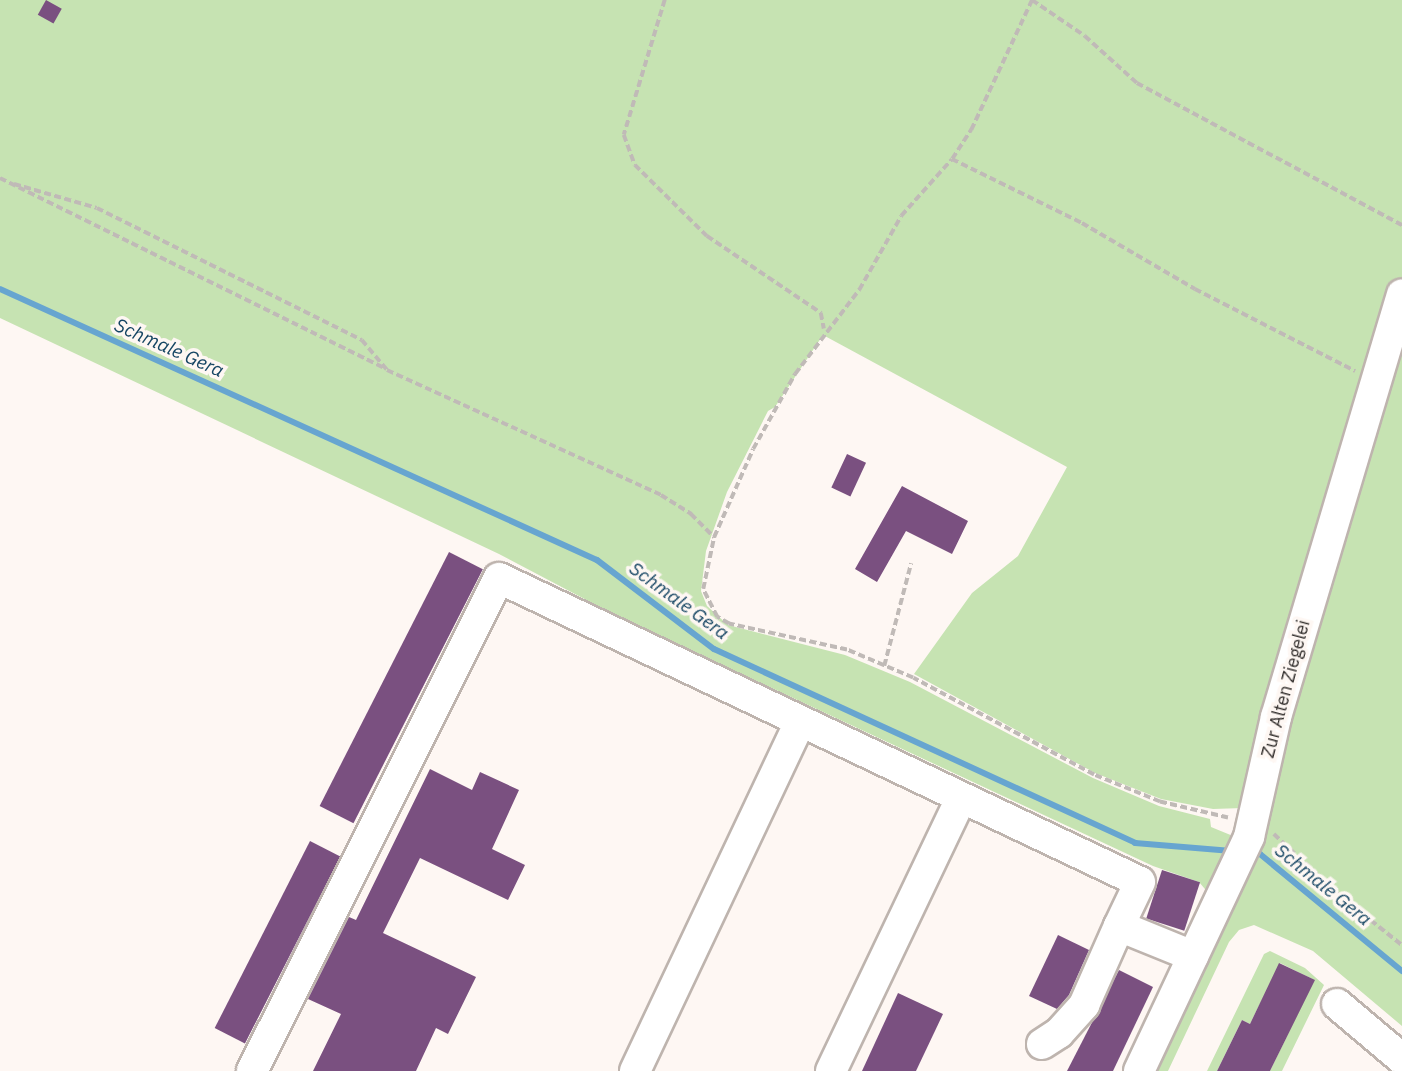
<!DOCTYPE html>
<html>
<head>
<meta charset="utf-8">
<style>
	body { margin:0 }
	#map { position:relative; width:1402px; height:1071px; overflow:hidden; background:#fef7f3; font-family:"IBM Plex Sans",sans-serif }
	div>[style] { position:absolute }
	.green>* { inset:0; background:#c6e3b2 }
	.stream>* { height:6px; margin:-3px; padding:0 3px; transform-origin:3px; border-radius:3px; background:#67a5d0 }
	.building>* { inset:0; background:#7a5080; transform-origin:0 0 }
	.path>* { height:3.5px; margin-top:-1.75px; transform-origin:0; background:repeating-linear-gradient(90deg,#c0bab7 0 7px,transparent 0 10.5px) }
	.roads { filter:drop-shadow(2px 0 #beb4ae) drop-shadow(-2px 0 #beb4ae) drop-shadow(0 2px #beb4ae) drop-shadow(0 -2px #beb4ae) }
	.minor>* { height:30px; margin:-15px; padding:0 15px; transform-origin:15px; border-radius:15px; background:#fff }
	span { translate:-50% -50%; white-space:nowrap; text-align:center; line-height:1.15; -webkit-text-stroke:7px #fef7f3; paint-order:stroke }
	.street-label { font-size:18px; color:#312d2b }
	.water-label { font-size:19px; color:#154563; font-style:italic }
</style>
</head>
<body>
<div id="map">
	<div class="green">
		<i style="clip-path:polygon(0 0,1402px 0,1402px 1026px,1313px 951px,1254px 925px,1239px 930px,1229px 942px,1168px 1071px,1150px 1071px,1222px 912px,1243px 808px,1213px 809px,1161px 799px,1095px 773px,914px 674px,972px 593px,1018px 556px,1067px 467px,823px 335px,775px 407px,768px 411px,727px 492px,706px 551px,701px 591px,707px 606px,728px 625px,845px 655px,910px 682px,1093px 778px,1159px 806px,1210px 819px,1211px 827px,1233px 836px,1210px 895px,1199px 882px,1153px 866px,613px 614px,499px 554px,0 318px)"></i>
		<i style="clip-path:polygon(1270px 951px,1305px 968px,1324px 985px,1282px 1071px,1270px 1071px,1314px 980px,1280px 963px,1250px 1024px,1242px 1020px,1217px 1071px,1207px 1071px,1264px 954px)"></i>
	</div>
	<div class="stream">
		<i style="left:0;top:289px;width:656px;rotate:24.42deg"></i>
		<i style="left:597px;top:560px;width:147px;rotate:37.3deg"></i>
		<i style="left:714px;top:649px;width:464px;rotate:24.7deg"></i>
		<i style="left:1135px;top:843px;width:97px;rotate:4.7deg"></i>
		<i style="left:1250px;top:853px;width:10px;rotate:6deg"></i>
		<i style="left:1260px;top:854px;width:184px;rotate:39.5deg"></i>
	</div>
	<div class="building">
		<i style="left:46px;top:0;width:18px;height:17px;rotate:29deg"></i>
		<i style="left:847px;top:454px;width:21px;height:37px;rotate:25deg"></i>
		<i style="clip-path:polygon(902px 486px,968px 521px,952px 554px,906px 531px,877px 582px,855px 569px)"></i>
		<i style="left:449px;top:552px;width:38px;height:285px;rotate:27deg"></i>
		<i style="clip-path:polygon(430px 769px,472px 790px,480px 772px,519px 790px,492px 849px,525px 865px,508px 900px,420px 858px,383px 933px,476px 977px,448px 1034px,436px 1028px,416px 1071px,313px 1071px,341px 1014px,308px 999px,349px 917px,356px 920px)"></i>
		<i style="left:310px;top:841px;width:34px;height:210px;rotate:27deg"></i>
		<i style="left:1162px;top:870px;width:40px;height:51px;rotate:18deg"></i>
		<i style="clip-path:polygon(1058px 935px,1089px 950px,1069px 995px,1057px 1009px,1029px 996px)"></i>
		<i style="clip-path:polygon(1279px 963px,1315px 980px,1270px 1071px,1217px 1071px,1242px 1020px,1250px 1024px)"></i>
		<i style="clip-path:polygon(1119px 970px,1153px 987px,1113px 1071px,1067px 1071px)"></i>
		<i style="clip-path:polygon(898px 993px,943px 1014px,916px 1071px,862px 1071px)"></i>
	</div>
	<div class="path">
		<i style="left:665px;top:0;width:141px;rotate:106.9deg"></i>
		<i style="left:624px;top:135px;width:32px;rotate:70deg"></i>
		<i style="left:635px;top:165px;width:101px;rotate:44.6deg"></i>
		<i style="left:707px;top:236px;width:138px;rotate:34deg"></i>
		<i style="left:821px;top:313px;width:16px;rotate:79deg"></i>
		<i style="left:952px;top:159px;width:35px;rotate:-57deg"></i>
		<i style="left:971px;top:130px;width:144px;rotate:-64.9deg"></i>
		<i style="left:1032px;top:0;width:64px;rotate:34.2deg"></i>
		<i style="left:1085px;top:36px;width:70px;rotate:42.1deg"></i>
		<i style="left:1137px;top:83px;width:301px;rotate:28.2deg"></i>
		<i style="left:0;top:178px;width:431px;rotate:26.3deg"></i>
		<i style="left:14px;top:184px;width:86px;rotate:16.1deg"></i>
		<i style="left:97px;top:208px;width:296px;rotate:26.5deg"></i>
		<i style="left:362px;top:340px;width:39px;rotate:50deg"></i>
		<i style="left:387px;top:370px;width:301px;rotate:24.5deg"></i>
		<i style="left:661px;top:495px;width:36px;rotate:32deg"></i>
		<i style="left:691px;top:514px;width:33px;rotate:45deg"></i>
		<i style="left:884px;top:666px;width:106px;rotate:-75.3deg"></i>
		<i style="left:1228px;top:818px;width:70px;rotate:-166.8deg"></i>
		<i style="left:1160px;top:802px;width:71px;rotate:-157.8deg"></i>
		<i style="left:1094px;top:775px;width:205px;rotate:-151.8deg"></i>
		<i style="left:913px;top:678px;width:72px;rotate:-157deg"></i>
		<i style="left:847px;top:650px;width:121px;rotate:-167.6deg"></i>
		<i style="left:729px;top:624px;width:14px;rotate:-150deg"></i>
		<i style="left:717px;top:617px;width:31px;rotate:-117deg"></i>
		<i style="left:703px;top:589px;width:53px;rotate:-78.1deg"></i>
		<i style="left:714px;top:537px;width:96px;rotate:-66.1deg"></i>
		<i style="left:753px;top:449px;width:86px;rotate:-60.8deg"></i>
		<i style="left:795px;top:374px;width:106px;rotate:-52.7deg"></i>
		<i style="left:859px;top:290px;width:85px;rotate:-60.4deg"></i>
		<i style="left:901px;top:216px;width:76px;rotate:-48.2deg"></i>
		<i style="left:952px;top:159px;width:145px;rotate:26.2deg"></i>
		<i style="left:1082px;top:223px;width:131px;rotate:30.3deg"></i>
		<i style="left:1195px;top:289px;width:180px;rotate:27.1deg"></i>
		<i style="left:1274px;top:834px;width:88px;rotate:43.2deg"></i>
		<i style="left:1338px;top:894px;width:82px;rotate:38.6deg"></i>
	</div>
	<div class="roads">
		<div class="minor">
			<i style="left:1337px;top:1004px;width:85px;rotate:40.2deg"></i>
			<i style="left:1042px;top:1044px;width:20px;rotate:-33deg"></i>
			<i style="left:1059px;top:1033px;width:38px;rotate:-48deg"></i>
			<i style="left:1084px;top:1005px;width:86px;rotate:-66.1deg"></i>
			<i style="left:252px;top:1071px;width:551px;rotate:-63.39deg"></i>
			<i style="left:499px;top:578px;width:709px;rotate:25.37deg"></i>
			<i style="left:1140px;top:882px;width:49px;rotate:115.5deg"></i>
			<i style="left:1119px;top:926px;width:80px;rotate:22.1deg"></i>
			<i style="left:635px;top:1071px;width:386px;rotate:-64.7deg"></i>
			<i style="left:831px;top:1071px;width:302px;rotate:-64.5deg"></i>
			<i style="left:1139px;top:1071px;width:259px;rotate:-64.8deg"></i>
			<i style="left:1249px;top:837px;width:123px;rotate:-77.3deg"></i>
			<i style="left:1276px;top:717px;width:441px;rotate:-73.4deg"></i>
		</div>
	</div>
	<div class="street-label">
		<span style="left:1286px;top:689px;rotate:-75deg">Zur Alten Ziegelei</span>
	</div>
	<div class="water-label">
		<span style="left:169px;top:348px;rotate:24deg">Schmale Gera</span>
		<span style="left:679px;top:601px;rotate:36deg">Schmale Gera</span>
		<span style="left:1323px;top:885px;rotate:39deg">Schmale Gera</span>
	</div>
</div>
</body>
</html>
